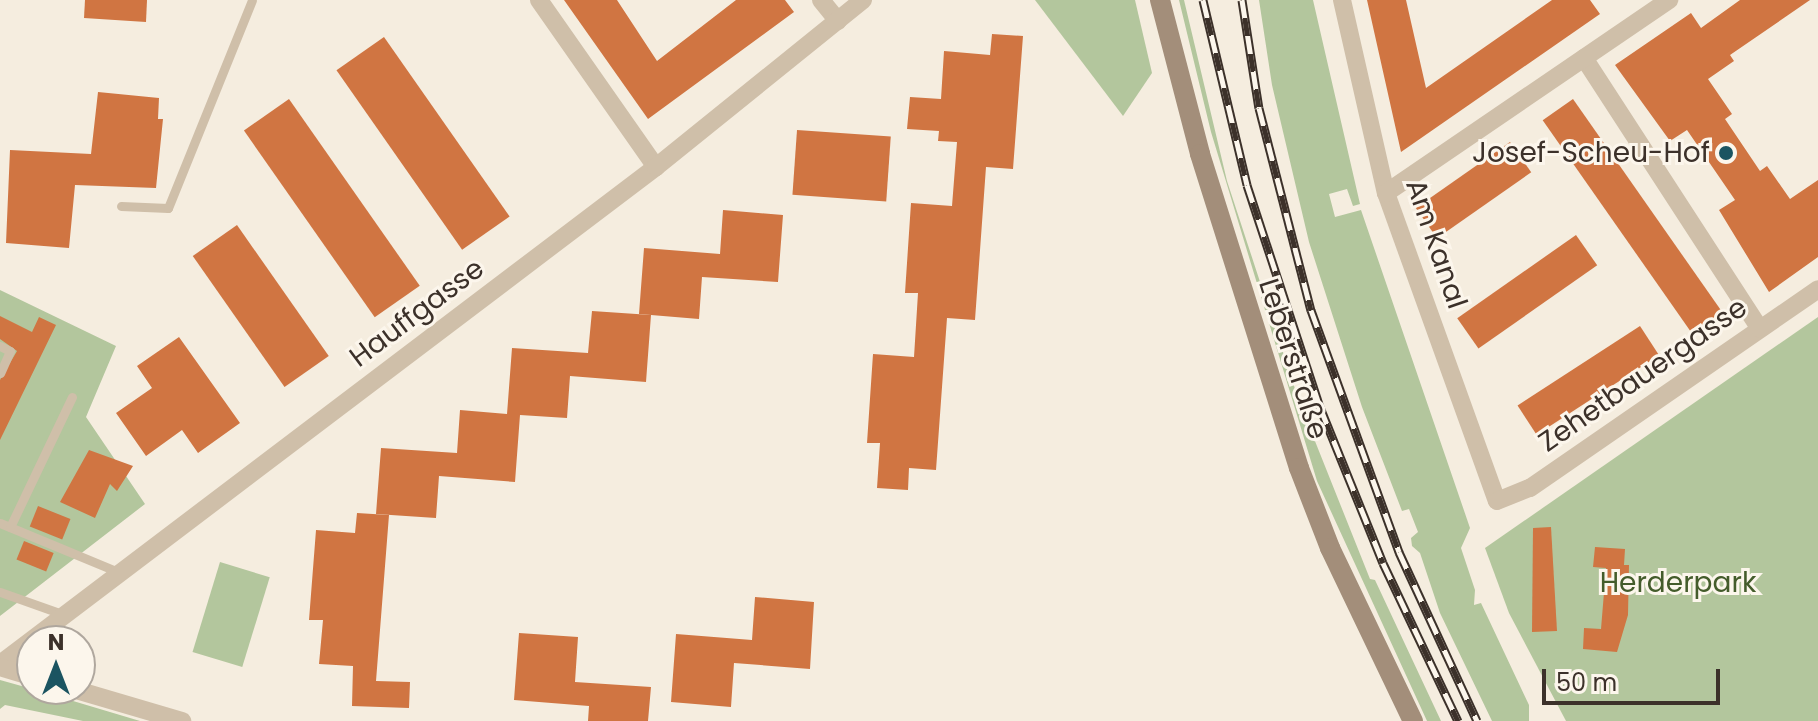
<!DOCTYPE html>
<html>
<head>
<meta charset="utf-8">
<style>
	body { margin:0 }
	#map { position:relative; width:1818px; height:721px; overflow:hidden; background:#f5eddf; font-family:Poppins,sans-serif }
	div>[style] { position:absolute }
	.green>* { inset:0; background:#b3c69d; transform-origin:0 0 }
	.building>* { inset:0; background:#d07542; transform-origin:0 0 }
	.service>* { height:9px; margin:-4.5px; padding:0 4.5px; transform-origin:4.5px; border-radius:4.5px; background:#cfbfa9 }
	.minor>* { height:18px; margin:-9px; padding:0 9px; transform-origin:9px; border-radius:9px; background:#cfbfa9 }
	.secondary>* { height:20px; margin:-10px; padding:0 10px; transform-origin:10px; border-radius:10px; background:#a38e7a }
	.rail>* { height:9px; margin-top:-4.5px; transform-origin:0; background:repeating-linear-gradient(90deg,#fcf6ec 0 18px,#3c312a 0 36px); box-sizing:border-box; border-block:2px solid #3c312a }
	.dots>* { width:22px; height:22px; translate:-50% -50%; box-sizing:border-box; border:4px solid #fcf6ec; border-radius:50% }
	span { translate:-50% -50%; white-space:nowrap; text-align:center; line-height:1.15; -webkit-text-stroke:6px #fcf6ec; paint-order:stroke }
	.poi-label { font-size:28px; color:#3c312a }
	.right { translate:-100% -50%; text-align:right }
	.street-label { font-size:28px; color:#3c312a }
	.park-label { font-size:28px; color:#445c2b }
	.north { position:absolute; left:16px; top:625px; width:80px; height:80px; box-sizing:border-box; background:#fcf6ec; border:2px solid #afa79e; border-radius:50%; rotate:0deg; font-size:22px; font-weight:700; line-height:32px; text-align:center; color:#3c312a }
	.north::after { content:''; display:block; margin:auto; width:28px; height:36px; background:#1b5461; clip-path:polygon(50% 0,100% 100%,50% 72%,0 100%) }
	.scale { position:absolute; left:1542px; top:669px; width:178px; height:36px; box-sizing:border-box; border:4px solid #3c312a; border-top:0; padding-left:10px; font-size:24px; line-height:28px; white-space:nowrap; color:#3c312a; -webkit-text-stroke:6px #fcf6ec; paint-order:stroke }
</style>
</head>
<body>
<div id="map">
	<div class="green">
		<i style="clip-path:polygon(1035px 0,1135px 0,1152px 73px,1123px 116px)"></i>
		<i style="clip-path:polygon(1179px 0,1184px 0,1227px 181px,1299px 401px,1370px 579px,1375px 580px,1441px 721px,1427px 721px,1317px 481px,1211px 132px)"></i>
		<i style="clip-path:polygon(1259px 0,1313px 0,1360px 204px,1353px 206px,1347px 189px,1329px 194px,1335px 217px,1361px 210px,1470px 528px,1461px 548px,1475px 590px,1474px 605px,1481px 603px,1529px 705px,1529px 721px,1492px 721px,1440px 613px,1420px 553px,1412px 546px,1411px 538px,1418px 532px,1409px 509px,1402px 511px,1362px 407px,1309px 242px,1272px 85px)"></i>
		<i style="clip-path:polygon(0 290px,116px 346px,86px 417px,145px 504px,0 616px)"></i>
		<i style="clip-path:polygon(1818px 317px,1818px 721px,1566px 721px,1509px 613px,1485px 548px)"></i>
		<i style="left:220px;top:562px;width:52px;height:94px;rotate:17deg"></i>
		<i style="clip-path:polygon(0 680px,43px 692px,140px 721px,83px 721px,5px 705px,0 709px)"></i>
	</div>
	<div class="building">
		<i style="clip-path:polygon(85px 0,147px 0,146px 22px,84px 18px)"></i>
		<i style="clip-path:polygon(564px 0,617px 0,657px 61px,736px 0,785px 0,794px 12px,648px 119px)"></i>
		<i style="clip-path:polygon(1367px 0,1406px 0,1426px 88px,1552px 0,1590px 0,1600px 14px,1401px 152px)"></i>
		<i style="clip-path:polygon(1740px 0,1810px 0,1730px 55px,1734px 61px,1708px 79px,1732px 114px,1725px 119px,1760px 171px,1767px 166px,1790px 199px,1818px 180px,1818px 257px,1769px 292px,1719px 210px,1735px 200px,1687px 130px,1670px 141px,1615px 65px,1691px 13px,1701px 28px)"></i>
		<i style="clip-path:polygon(992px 34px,1023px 36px,1013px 169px,986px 167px,975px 320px,947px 318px,936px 470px,909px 468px,908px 490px,877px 488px,880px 443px,867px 443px,873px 354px,914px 357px,918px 293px,905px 293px,911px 203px,952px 206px,957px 142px,938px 141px,939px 131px,907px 129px,910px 97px,941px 99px,944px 51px,990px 55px)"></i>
		<i style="left:384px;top:37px;width:219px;height:58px;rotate:55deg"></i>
		<i style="clip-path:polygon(98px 92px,159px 98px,158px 119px,163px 119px,156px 188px,75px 185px,69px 248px,6px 243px,10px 150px,91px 154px)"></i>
		<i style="left:289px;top:99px;width:228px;height:55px;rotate:55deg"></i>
		<i style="left:1573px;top:99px;width:261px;height:37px;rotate:55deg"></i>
		<i style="left:797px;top:130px;width:94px;height:65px;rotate:4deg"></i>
		<i style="left:1510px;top:142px;width:37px;height:115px;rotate:55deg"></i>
		<i style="clip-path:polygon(723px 210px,783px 215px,778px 282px,702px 277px,699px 319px,639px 314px,644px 248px,720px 254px)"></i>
		<i style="left:237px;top:225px;width:160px;height:54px;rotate:55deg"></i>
		<i style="left:1576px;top:235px;width:37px;height:145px;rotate:55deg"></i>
		<i style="clip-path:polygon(592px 311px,651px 315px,646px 382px,570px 376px,567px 418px,520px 415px,515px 482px,439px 476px,436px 518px,376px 514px,381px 448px,457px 453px,460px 410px,507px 414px,512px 348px,588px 353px)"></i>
		<i style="clip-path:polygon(0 316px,32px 332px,39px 317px,56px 325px,0 440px,0 380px,17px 351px,0 339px)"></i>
		<i style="left:1640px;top:326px;width:35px;height:146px;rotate:57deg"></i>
		<i style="clip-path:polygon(179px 337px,240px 423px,198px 453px,182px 430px,146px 456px,116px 413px,152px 388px,137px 366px)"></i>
		<i style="clip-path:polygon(89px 450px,133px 466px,117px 491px,110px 484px,95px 518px,60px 502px)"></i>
		<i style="left:38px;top:506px;width:35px;height:22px;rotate:22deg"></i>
		<i style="clip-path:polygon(357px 513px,389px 515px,376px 681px,410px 682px,409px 708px,352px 706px,353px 666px,319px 664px,323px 620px,309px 620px,316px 530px,355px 533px)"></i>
		<i style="clip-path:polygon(1551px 527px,1557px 631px,1532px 632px,1533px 528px)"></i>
		<i style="left:24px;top:541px;width:32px;height:20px;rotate:22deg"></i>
		<i style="clip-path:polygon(1595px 547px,1625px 549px,1624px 565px,1629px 565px,1628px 615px,1617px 652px,1583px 649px,1584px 628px,1601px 629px,1606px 568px,1593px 567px)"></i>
		<i style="clip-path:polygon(755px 597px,814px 602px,810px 669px,734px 663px,731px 707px,671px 702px,676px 634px,752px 640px)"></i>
		<i style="clip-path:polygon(519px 633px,578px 637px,575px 682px,651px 687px,648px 721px,588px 721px,589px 706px,514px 700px)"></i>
	</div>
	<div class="service">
		<i style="left:121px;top:206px;width:47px;rotate:2.4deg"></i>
		<i style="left:168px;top:208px;width:224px;rotate:-68deg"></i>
		<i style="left:0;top:346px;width:11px;rotate:27deg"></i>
		<i style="left:10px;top:351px;width:24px;rotate:114deg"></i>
		<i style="left:0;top:523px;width:131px;rotate:22.5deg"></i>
		<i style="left:10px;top:527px;width:144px;rotate:-64.5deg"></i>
		<i style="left:0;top:592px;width:69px;rotate:19.5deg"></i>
	</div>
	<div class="minor">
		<i style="left:539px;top:0;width:204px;rotate:55deg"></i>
		<i style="left:821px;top:0;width:27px;rotate:51deg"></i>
		<i style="left:1342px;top:0;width:198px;rotate:77.2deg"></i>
		<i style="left:1386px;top:193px;width:327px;rotate:70.2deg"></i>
		<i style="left:1497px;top:501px;width:35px;rotate:-22deg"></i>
		<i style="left:1530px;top:488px;width:350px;rotate:-34.6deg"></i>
		<i style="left:1584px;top:58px;width:323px;rotate:57deg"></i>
		<i style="left:1386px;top:193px;width:343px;rotate:-34.3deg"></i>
		<i style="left:0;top:664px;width:823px;rotate:-37.15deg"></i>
		<i style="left:656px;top:167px;width:266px;rotate:-38.9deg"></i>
		<i style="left:0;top:667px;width:34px;rotate:17deg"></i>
		<i style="left:73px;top:689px;width:114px;rotate:16.4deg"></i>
	</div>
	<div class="secondary">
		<i style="left:1160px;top:0;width:159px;rotate:75.4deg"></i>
		<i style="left:1200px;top:154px;width:329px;rotate:72.5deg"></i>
		<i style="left:1299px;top:468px;width:86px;rotate:68.8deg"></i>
		<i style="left:1330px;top:548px;width:192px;rotate:64.4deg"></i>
	</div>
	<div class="rail">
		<i style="left:1203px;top:0;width:190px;rotate:76.6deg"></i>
		<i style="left:1247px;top:185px;width:234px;rotate:71.8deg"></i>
		<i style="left:1320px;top:407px;width:168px;rotate:68deg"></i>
		<i style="left:1383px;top:563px;width:175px;rotate:64.6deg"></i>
		<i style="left:1242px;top:0;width:109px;rotate:81.1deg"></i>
		<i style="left:1259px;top:108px;width:209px;rotate:75.6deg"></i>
		<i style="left:1311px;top:310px;width:258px;rotate:70deg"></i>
		<i style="left:1399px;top:552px;width:186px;rotate:65.2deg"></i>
	</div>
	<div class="dots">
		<i style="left:1726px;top:153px;background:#1b5461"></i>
	</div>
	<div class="poi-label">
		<span class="right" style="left:1710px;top:153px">Josef-Scheu-Hof</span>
	</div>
	<div class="street-label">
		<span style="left:1436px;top:244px;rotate:71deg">Am Kanal</span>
		<span style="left:417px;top:313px;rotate:-37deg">Hauffgasse</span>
		<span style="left:1293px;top:359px;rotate:72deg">Leberstraße</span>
		<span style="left:1643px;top:375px;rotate:-35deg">Zehetbauergasse</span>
	</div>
	<div class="park-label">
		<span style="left:1678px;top:583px">Herderpark</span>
	</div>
	<div class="north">N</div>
	<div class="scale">50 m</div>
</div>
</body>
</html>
